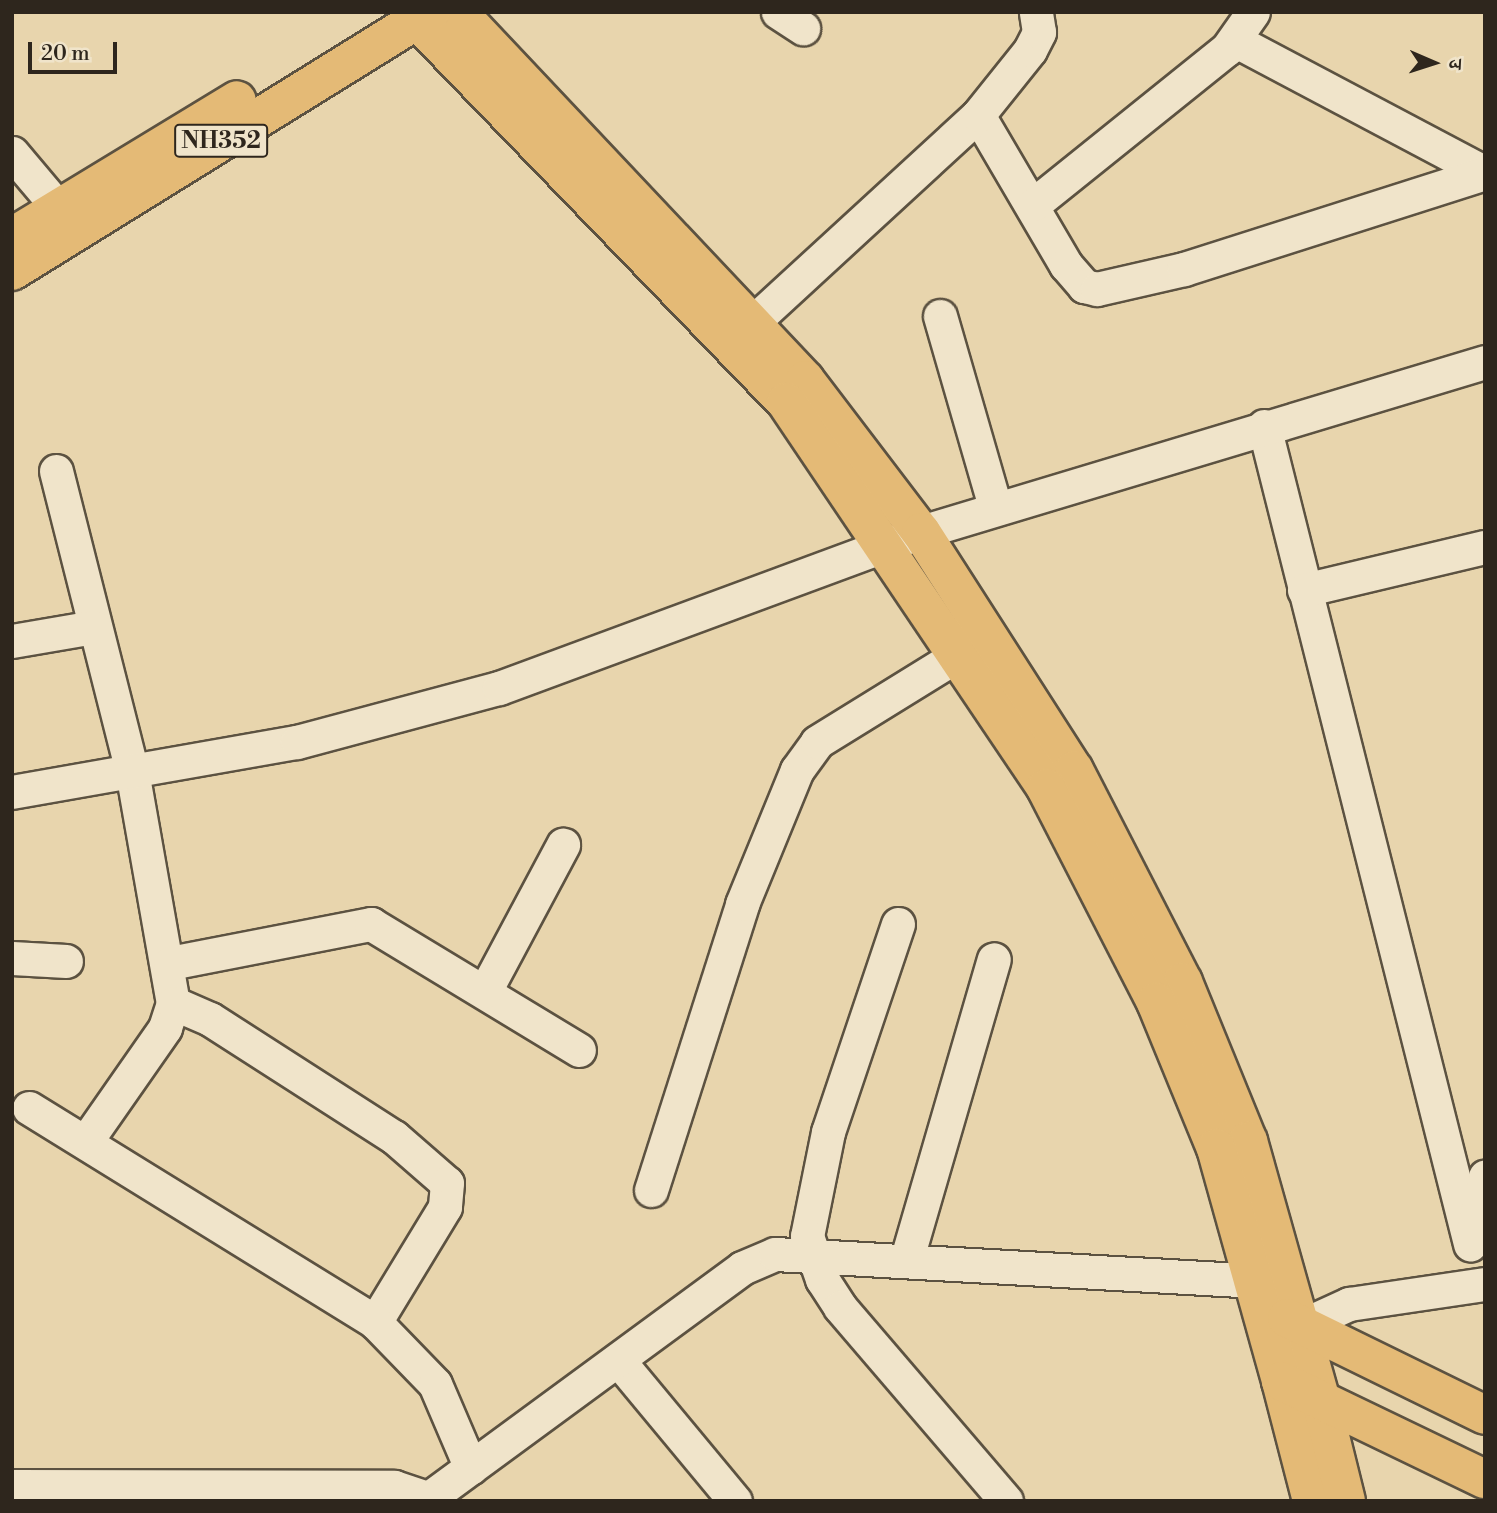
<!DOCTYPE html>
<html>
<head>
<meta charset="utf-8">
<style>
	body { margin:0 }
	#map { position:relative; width:1497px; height:1513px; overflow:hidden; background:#e8d5ad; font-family:"Libre Bodoni","Noto Serif Devanagari",serif }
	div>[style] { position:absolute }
	.roads { filter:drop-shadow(2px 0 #5c5241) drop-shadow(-2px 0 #5c5241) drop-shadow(0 2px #5c5241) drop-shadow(0 -2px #5c5241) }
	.minor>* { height:33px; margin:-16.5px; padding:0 16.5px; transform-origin:16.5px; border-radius:16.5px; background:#f0e4ca }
	.major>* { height:38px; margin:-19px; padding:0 19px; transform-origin:19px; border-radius:19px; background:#e4ba76 }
	.highway>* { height:38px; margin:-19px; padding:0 19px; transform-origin:19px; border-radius:19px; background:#e4ba76 }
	span { translate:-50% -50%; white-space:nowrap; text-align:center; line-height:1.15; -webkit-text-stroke:5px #f0e4ca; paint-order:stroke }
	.shield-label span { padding:2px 5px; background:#f0e4ca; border:2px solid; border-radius:5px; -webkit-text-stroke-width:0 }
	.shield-label { font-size:23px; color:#2e261d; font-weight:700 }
	.frame { position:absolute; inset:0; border:14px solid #2e261d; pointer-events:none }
	.north { position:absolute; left:1399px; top:28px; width:70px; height:70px; -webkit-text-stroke:5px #f0e4ca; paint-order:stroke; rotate:93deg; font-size:19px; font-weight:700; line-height:28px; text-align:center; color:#2e261d }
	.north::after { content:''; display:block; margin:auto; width:24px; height:32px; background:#2e261d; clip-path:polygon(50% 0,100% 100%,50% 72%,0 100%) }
	.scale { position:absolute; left:28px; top:42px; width:89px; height:32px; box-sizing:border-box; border:4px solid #2e261d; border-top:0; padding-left:9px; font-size:21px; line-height:24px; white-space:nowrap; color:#2e261d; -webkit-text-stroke:5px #f0e4ca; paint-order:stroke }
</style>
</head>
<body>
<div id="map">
	<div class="roads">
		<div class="minor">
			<i style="left:778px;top:12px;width:30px;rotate:33deg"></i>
			<i style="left:1236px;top:41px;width:282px;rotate:27.9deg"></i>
			<i style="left:978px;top:115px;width:174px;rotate:59.6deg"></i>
			<i style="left:1066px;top:265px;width:28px;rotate:49deg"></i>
			<i style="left:1084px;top:286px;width:13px;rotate:13deg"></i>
			<i style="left:1097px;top:289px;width:89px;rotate:-12.9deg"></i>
			<i style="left:1184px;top:269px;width:316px;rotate:-17.7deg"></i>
			<i style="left:12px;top:153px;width:99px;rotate:49.9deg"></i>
			<i style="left:1034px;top:204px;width:248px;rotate:-38.8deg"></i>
			<i style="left:1227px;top:49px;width:45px;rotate:-54.9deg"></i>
			<i style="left:940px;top:316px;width:199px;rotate:73.9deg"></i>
			<i style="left:753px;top:322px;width:306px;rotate:-42.6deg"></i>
			<i style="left:978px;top:115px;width:83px;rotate:-51.3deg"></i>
			<i style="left:1030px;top:50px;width:20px;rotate:-63deg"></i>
			<i style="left:1039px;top:32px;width:20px;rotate:-99deg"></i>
			<i style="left:1264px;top:426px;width:844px;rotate:75.86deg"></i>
			<i style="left:56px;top:471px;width:309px;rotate:75.8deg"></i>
			<i style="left:132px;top:771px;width:236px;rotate:80deg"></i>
			<i style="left:173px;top:1003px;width:26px;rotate:108deg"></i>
			<i style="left:165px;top:1028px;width:136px;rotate:124.9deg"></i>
			<i style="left:1304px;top:590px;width:186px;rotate:-13.4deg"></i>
			<i style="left:12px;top:641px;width:83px;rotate:-9.7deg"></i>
			<i style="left:12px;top:792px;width:289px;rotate:-10deg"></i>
			<i style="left:297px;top:742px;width:209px;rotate:-15deg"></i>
			<i style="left:499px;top:688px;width:450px;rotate:-20.3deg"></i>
			<i style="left:921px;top:532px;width:589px;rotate:-16.77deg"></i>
			<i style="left:898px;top:924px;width:219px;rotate:108.6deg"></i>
			<i style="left:828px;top:1132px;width:106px;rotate:101.4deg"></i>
			<i style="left:807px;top:1236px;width:46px;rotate:70.8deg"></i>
			<i style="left:822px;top:1279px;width:33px;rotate:57deg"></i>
			<i style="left:840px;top:1307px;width:255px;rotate:49.4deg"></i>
			<i style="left:12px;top:958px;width:54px;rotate:3.2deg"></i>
			<i style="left:170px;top:963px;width:205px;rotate:-11deg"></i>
			<i style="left:371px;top:924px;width:243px;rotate:31.2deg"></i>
			<i style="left:485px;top:991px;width:166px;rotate:-61.9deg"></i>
			<i style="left:173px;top:1003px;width:40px;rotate:23.4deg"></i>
			<i style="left:210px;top:1019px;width:219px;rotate:32.7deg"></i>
			<i style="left:394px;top:1137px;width:70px;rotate:41deg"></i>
			<i style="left:447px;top:1183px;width:24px;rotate:95deg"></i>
			<i style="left:445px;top:1207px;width:135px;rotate:121.3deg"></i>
			<i style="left:29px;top:1108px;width:407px;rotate:31.7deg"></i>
			<i style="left:375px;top:1322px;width:86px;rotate:45.9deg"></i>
			<i style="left:435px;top:1384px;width:91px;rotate:66.8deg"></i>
			<i style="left:651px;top:1190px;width:300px;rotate:-72.3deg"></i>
			<i style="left:742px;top:904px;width:145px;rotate:-67.7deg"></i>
			<i style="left:797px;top:770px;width:34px;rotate:-54deg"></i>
			<i style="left:817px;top:742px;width:166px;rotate:-31.7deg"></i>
			<i style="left:1471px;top:1239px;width:64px;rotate:-77.3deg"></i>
			<i style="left:907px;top:1258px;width:311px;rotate:-73.8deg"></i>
			<i style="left:1303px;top:1325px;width:51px;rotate:-24.5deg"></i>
			<i style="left:1349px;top:1304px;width:137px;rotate:-8.4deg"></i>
			<i style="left:618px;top:1360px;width:183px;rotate:50.3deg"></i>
			<i style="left:12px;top:1486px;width:382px;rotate:0.1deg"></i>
			<i style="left:394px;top:1487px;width:44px;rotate:18.4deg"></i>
			<i style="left:425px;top:1501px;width:393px;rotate:-36.3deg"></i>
			<i style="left:742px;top:1268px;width:36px;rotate:-23deg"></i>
			<i style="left:775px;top:1254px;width:482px;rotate:3.2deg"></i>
		</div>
		<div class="major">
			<i style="left:1281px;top:1381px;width:124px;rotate:75.5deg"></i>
			<i style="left:1321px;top:1400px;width:104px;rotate:76.1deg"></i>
		</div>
		<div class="highway">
			<i style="left:458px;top:12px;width:506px;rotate:46.68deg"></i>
			<i style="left:805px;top:380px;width:191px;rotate:52.7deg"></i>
			<i style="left:921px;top:532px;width:283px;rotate:57.3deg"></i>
			<i style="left:1074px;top:770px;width:238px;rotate:62.8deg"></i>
			<i style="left:1183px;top:982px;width:172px;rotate:67.8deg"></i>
			<i style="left:1248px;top:1141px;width:269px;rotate:74.3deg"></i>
			<i style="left:417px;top:20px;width:531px;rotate:45.99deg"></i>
			<i style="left:786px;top:402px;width:465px;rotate:56deg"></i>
			<i style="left:1046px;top:788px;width:241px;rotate:62.8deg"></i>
			<i style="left:1156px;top:1002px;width:158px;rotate:67.7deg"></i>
			<i style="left:1216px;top:1148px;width:242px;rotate:74.4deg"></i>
			<i style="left:1281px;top:1381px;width:226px;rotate:25.7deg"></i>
			<i style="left:12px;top:237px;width:263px;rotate:-31.3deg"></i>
			<i style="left:12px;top:271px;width:492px;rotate:-31.8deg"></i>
			<i style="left:1287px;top:1318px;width:220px;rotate:26.1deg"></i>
		</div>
	</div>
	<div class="shield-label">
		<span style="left:221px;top:141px">NH352</span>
	</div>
	<div class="frame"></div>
	<div class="north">उ</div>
	<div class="scale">20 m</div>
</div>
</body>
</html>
